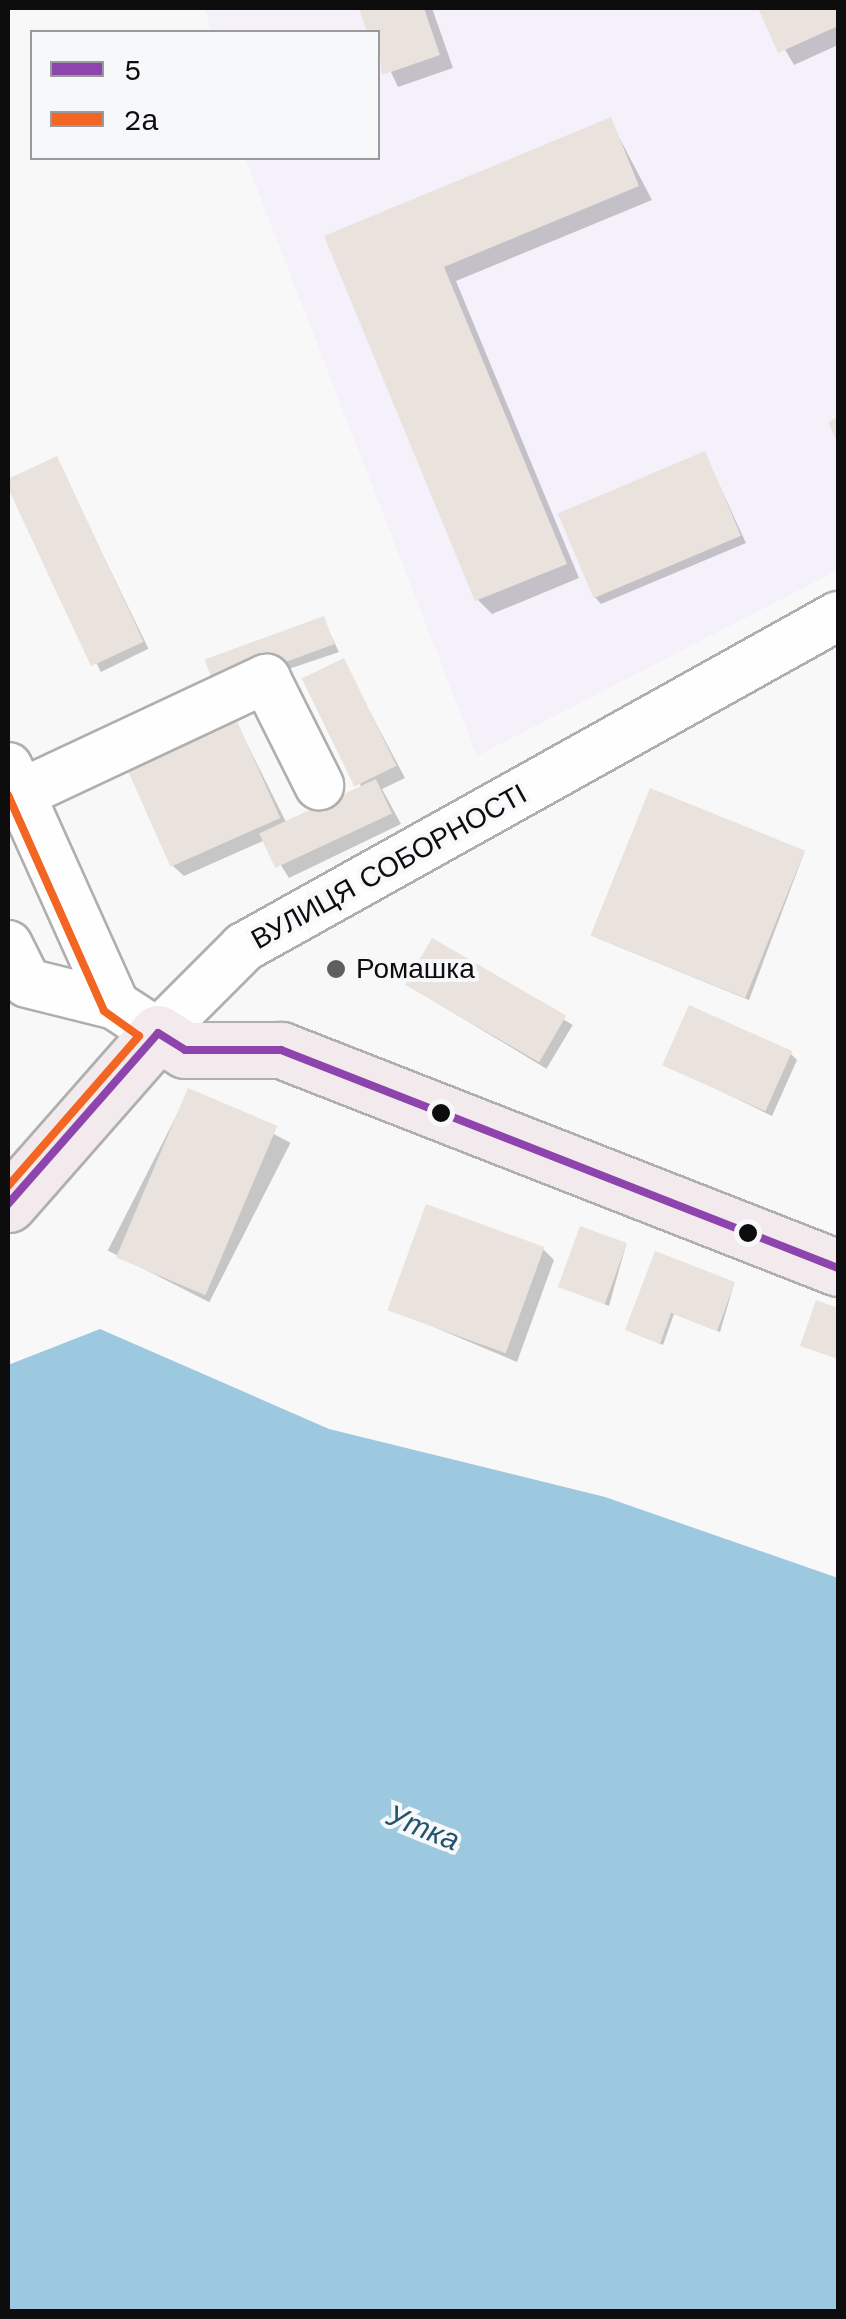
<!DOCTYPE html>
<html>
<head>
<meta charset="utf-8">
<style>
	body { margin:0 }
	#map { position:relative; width:846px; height:2319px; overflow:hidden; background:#f8f8f9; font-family:"Work Sans",sans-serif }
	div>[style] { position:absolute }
	.industrial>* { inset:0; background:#f4f1fb }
	.water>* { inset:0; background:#9cc8e0 }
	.shadow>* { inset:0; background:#0003; transform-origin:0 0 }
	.building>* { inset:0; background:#eae2dc; transform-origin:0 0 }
	.roads { filter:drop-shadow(2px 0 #afafaf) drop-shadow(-2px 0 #afafaf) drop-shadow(0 2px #afafaf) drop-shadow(0 -2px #afafaf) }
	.minor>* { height:48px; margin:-24px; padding:0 24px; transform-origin:24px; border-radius:24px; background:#fefefe }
	.major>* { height:55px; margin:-27.5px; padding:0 27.5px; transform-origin:27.5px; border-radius:27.5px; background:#f2eaec }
	.bus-1>* { height:8px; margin:-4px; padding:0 4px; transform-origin:4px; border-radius:4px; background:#8e44ad }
	.bus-2>* { height:8px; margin:-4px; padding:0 4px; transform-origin:4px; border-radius:4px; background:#f26522 }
	.dots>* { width:28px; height:28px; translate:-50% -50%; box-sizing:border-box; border:5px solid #f7f8fa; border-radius:50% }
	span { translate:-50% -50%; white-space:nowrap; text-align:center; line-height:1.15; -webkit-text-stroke:8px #f7f8fa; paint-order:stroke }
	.street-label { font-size:28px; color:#0d0d0e }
	.poi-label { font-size:28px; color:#0d0d0e }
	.left { translate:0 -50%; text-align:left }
	.water-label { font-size:30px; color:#22536c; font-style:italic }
	.frame { position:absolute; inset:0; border:10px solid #0d0d0e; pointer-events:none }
	.legend { position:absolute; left:30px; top:30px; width:350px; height:130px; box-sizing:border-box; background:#f7f8fa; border:2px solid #999a9c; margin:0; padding:12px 18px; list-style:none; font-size:30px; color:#0d0d0e }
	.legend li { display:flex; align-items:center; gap:20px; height:50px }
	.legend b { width:50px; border:2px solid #999a9c }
</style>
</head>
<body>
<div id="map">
	<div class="industrial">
		<i style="clip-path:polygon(204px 8px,838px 8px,838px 570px,477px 756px,245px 158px,378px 158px,378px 32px,211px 32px)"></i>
	</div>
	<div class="water">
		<i style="clip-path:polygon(100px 1329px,329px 1429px,605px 1497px,838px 1578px,838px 2311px,8px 2311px,8px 1365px)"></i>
	</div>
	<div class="shadow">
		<i style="clip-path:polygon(361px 8px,432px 8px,453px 68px,398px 87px)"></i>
		<i style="clip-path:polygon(761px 8px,838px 8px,838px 45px,794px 65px)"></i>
		<i style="clip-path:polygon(610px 120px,652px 200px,456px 281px,579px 578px,492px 614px,478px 600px,327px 237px)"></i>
		<i style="clip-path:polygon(705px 454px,746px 543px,601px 604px,594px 596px)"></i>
		<i style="left:56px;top:459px;width:211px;height:53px;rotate:64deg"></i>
		<i style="clip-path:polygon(323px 619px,339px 652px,224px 691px)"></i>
		<i style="clip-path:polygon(343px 661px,405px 778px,382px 789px,401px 824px,289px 878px,265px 840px,184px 876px,173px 866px,232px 714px,287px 824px,361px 789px)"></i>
		<i style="clip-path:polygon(804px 853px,749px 1000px,597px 938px)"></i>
		<i style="left:433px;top:941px;width:163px;height:51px;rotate:31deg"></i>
		<i style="clip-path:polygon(790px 1053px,797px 1060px,772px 1116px,665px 1064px)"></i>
		<i style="left:189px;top:1091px;width:114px;height:179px;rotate:27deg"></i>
		<i style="clip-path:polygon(626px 1245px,609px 1306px,562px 1287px)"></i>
		<i style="clip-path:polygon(543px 1249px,554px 1260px,517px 1362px,391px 1309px)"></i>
		<i style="clip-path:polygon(734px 1284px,720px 1332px,674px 1314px,663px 1345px,627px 1330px)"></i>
	</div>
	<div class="building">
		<i style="clip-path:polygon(359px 8px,424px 8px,440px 55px,382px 75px,378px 32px,367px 32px)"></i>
		<i style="clip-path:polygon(758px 8px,838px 8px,838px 26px,778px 53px)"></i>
		<i style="clip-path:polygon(611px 117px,639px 186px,444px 267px,567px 564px,475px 601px,324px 236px)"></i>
		<i style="clip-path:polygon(838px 417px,838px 444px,828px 422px)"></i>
		<i style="left:705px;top:451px;width:92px;height:160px;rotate:67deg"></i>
		<i style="left:57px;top:456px;width:205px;height:58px;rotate:65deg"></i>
		<i style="left:324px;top:616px;width:30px;height:127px;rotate:70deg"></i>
		<i style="left:344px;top:658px;width:120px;height:47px;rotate:64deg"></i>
		<i style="left:233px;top:712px;width:116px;height:120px;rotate:66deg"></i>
		<i style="left:376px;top:779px;width:38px;height:129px;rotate:65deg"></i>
		<i style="left:650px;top:788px;width:167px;height:159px;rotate:22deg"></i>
		<i style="left:432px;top:938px;width:155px;height:54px;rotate:30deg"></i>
		<i style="left:689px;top:1005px;width:113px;height:66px;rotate:24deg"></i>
		<i style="left:188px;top:1088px;width:97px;height:184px;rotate:23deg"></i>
		<i style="left:426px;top:1204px;width:126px;height:113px;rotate:20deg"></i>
		<i style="left:580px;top:1226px;width:50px;height:65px;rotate:20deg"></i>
		<i style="clip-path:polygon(655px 1251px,735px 1282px,717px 1331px,671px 1313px,660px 1344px,625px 1330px)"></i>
		<i style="clip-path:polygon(816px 1300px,838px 1308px,838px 1359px,800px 1346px)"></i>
	</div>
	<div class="roads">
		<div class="minor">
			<i style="left:8px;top:767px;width:261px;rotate:65.8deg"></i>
			<i style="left:20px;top:794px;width:272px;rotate:-25.1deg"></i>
			<i style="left:266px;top:679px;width:119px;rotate:63.4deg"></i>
			<i style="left:8px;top:945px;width:42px;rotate:63.4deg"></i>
			<i style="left:27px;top:983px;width:91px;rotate:14deg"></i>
			<i style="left:115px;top:1005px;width:51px;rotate:33.1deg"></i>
			<i style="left:158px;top:1033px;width:122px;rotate:-45deg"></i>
			<i style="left:244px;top:947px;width:680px;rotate:-29.13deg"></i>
		</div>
		<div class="major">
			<i style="left:8px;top:1204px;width:227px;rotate:-48.7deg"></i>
			<i style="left:158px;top:1033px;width:32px;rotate:32deg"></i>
			<i style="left:185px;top:1050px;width:96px"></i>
			<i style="left:281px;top:1050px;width:598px;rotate:21.37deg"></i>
		</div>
	</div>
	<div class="bus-1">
		<i style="left:158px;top:1033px;width:32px;rotate:32deg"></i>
		<i style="left:185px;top:1050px;width:96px"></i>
		<i style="left:281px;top:1050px;width:598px;rotate:21.37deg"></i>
		<i style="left:8px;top:1204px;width:227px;rotate:-48.7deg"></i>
	</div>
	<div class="bus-2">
		<i style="left:8px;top:795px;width:236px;rotate:66deg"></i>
		<i style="left:104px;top:1011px;width:43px;rotate:35.5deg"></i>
		<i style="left:139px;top:1036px;width:199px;rotate:131.1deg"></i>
	</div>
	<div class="dots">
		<i style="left:336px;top:969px;background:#5f5f60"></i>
		<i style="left:441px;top:1113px;background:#0d0d0e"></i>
		<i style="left:748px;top:1233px;background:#0d0d0e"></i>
	</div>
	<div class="street-label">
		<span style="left:389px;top:867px;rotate:-29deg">ВУЛИЦЯ СОБОРНОСТІ</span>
	</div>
	<div class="poi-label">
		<span class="left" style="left:356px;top:969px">Ромашка</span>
	</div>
	<div class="water-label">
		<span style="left:423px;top:1828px;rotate:22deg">Утка</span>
	</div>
	<div class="frame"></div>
	<ul class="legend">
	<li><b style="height:12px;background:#8e44ad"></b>5</li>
	<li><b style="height:12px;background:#f26522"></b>2а</li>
	</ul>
</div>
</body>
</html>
